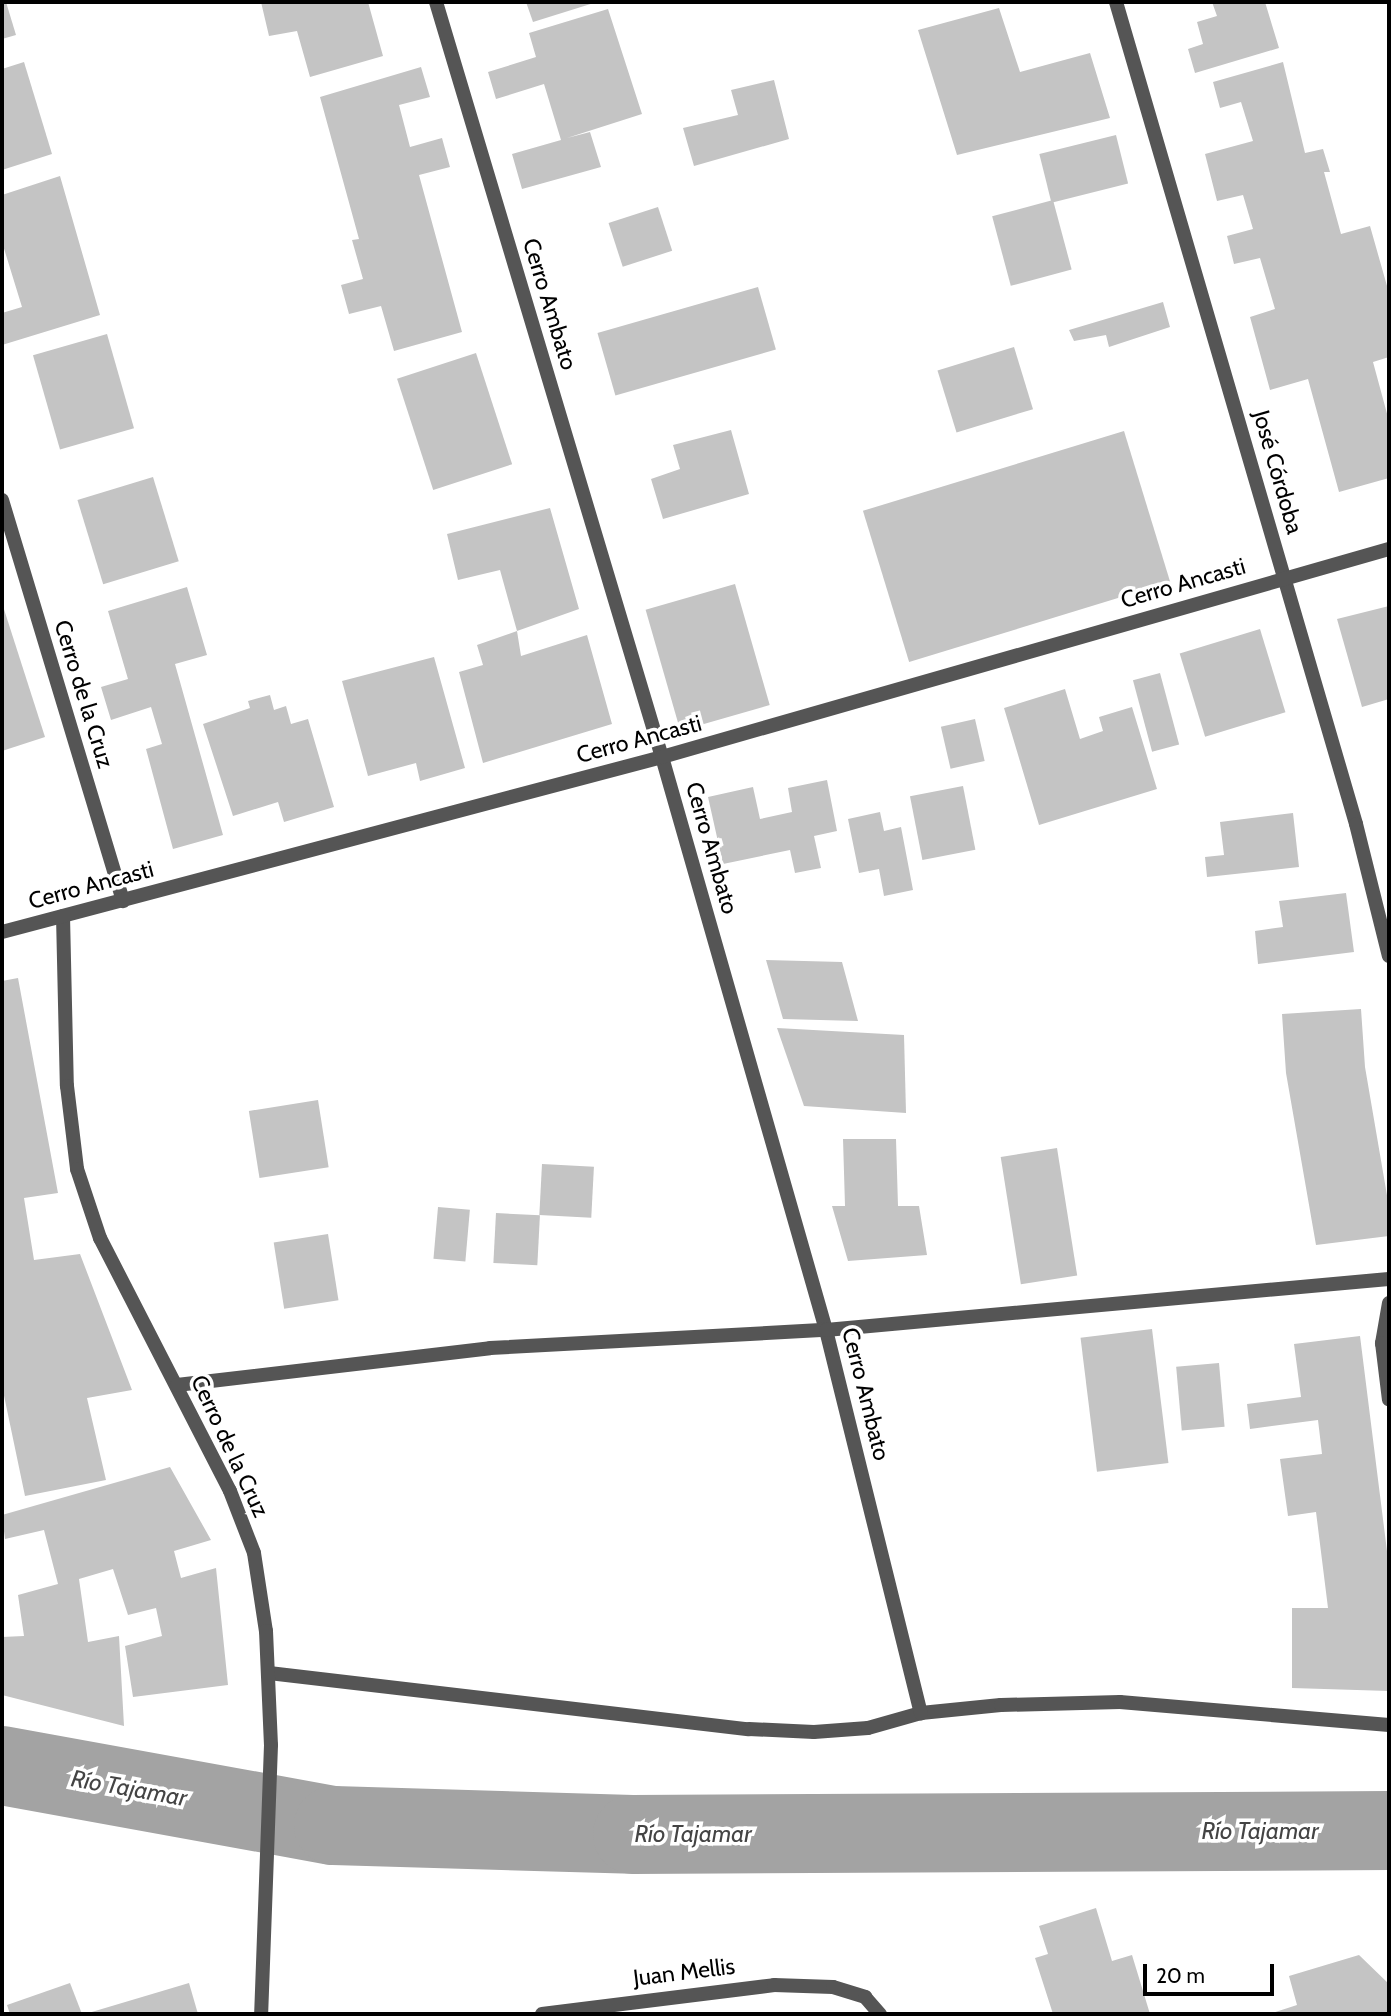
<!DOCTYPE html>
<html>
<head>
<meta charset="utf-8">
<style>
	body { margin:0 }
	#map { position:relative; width:1391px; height:2016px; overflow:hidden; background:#fff; font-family:Cabin,sans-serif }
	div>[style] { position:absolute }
	.river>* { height:79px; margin:-39.5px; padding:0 39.5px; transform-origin:39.5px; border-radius:39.5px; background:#a3a3a3 }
	.building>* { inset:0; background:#c4c4c4; transform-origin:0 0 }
	.lane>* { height:14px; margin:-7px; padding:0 7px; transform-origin:7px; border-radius:7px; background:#555 }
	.street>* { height:14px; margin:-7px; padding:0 7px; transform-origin:7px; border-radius:7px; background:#555 }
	span { translate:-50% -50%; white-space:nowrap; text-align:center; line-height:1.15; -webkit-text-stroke:7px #fff; paint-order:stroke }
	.street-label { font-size:23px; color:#000 }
	.water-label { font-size:24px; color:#444; font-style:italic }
	.frame { position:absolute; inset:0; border:4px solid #000; pointer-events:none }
	.scale { position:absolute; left:1143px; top:1964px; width:131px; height:32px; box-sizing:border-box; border:4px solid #000; border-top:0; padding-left:9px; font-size:21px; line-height:24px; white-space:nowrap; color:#000; -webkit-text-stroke:5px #fff; paint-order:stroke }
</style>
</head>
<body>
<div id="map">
	<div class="river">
		<i style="left:2px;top:1765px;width:336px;rotate:10.3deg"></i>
		<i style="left:333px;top:1825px;width:299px;rotate:1.7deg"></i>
		<i style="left:632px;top:1834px;width:757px;rotate:-0.3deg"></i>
	</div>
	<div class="building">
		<i style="clip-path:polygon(2px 2px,6px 2px,16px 35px,2px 39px)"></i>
		<i style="clip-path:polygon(261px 2px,368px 2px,383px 56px,310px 77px,297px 31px,269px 36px)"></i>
		<i style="clip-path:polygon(526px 2px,597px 2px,533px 22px)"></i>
		<i style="clip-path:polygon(1212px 2px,1265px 2px,1279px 48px,1195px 73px,1188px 49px,1203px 44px,1197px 22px,1217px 16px)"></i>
		<i style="clip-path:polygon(999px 8px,1020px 72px,1090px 53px,1110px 118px,957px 155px,918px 30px)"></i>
		<i style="clip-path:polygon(608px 9px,642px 114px,567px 138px,590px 132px,601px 167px,522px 189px,512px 154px,561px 140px,544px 84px,496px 99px,488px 72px,536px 57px,529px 33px)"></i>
		<i style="clip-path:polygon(24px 62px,52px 154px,2px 170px,2px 69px)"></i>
		<i style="clip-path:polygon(1283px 62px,1305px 153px,1323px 149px,1330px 172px,1324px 172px,1341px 234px,1370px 226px,1389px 293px,1389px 357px,1373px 362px,1389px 421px,1389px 478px,1339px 492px,1308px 379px,1270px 390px,1250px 317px,1275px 309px,1260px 258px,1234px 264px,1227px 236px,1253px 229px,1243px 195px,1217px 201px,1205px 154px,1253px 141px,1241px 102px,1220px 108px,1213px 82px)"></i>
		<i style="clip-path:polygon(421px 67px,430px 97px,399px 105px,410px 147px,442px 138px,450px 167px,419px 175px,462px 332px,394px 351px,381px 306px,349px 314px,341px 285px,363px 279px,352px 240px,359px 239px,320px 97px)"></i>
		<i style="clip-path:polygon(774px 80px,789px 139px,694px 166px,683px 128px,738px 115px,731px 90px)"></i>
		<i style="left:1116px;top:135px;width:50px;height:79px;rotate:76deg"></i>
		<i style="clip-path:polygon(60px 176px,100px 315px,2px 345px,2px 313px,22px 307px,2px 242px,2px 195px)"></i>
		<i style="left:1053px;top:200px;width:72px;height:63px;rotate:75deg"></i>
		<i style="left:658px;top:207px;width:46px;height:52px;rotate:72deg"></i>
		<i style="left:758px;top:287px;width:65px;height:167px;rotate:74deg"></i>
		<i style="clip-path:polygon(1163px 302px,1170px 327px,1109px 347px,1106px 335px,1074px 341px,1069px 330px)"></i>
		<i style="left:107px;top:334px;width:98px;height:77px;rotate:74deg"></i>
		<i style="left:1014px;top:347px;width:65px;height:80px;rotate:73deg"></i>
		<i style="left:476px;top:353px;width:117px;height:83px;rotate:72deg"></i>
		<i style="clip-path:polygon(731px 430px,749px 494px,663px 519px,651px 479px,680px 469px,673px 445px)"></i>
		<i style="left:1124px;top:431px;width:158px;height:273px;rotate:73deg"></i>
		<i style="left:153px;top:477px;width:88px;height:79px;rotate:73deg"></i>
		<i style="clip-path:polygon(550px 508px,579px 609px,517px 631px,500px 570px,458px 580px,447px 534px)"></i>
		<i style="left:735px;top:584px;width:126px;height:93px;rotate:74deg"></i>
		<i style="clip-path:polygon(187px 587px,207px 655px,175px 664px,223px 835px,173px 849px,146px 749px,162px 744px,151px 707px,111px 720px,101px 687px,128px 679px,108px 611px)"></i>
		<i style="clip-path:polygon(2px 603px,45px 737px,2px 751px)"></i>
		<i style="clip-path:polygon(1389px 606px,1389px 699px,1362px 707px,1337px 619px)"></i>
		<i style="left:1260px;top:629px;width:87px;height:84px;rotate:73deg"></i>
		<i style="clip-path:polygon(517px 631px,521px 656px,587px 635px,612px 724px,483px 763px,459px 672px,483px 665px,477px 645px)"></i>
		<i style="clip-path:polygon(434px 657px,465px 768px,420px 781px,416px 763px,368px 776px,342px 681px)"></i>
		<i style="left:1160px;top:673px;width:74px;height:28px;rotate:75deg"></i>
		<i style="clip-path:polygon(1065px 689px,1080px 739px,1103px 731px,1099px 717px,1132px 707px,1157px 789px,1039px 825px,1004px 708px)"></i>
		<i style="clip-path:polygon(270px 695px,274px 710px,286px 706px,291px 724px,308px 719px,334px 807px,284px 822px,278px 802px,233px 816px,203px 724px,250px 708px,248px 701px)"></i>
		<i style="left:975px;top:719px;width:43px;height:35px;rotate:77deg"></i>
		<i style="clip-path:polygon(827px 780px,837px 831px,814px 836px,821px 868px,795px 873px,790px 850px,723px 864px,708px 797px,753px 787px,760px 819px,792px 812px,788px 788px)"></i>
		<i style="left:963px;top:786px;width:65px;height:54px;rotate:79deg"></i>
		<i style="clip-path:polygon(880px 812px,884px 831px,901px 827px,913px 890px,884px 896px,879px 869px,859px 873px,848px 819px)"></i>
		<i style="clip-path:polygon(1293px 813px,1299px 867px,1207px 877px,1205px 857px,1224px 855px,1220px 822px)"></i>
		<i style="clip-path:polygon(1346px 893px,1354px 952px,1258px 964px,1255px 931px,1283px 927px,1279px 901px)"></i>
		<i style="clip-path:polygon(766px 960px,842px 962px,858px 1021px,783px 1019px)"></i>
		<i style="clip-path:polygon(18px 978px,58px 1193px,24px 1198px,34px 1260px,80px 1254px,132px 1390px,87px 1398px,106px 1480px,25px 1496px,2px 1386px,2px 981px)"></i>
		<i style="clip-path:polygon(1361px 1009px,1365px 1067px,1389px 1207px,1389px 1236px,1316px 1245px,1286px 1073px,1282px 1014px)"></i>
		<i style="clip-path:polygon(777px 1028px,904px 1035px,906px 1113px,804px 1106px)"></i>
		<i style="left:318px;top:1100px;width:68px;height:70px;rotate:81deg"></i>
		<i style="clip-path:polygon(843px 1139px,896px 1139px,898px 1206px,919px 1206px,927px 1255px,848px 1261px,832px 1206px,845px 1206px)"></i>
		<i style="left:1057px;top:1148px;width:129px;height:57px;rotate:81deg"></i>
		<i style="left:542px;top:1164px;width:52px;height:51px;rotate:3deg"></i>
		<i style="left:438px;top:1207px;width:32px;height:52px;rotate:5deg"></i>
		<i style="left:496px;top:1213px;width:44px;height:50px;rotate:3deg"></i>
		<i style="left:328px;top:1234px;width:67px;height:55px;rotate:81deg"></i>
		<i style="left:1152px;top:1329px;width:135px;height:72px;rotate:83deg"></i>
		<i style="clip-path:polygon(1360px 1336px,1389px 1567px,1389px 1691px,1292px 1688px,1292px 1608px,1328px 1608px,1316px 1512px,1288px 1516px,1280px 1459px,1322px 1454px,1318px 1420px,1250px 1429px,1247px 1404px,1301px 1397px,1294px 1344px)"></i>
		<i style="left:1219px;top:1363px;width:64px;height:43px;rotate:85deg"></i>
		<i style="clip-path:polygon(170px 1467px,211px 1540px,174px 1551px,181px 1578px,216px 1568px,228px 1685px,133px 1697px,125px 1646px,162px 1636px,156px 1608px,128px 1615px,113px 1569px,79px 1579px,88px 1642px,119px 1636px,124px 1726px,2px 1695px,2px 1637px,24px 1636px,18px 1595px,58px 1584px,44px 1530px,5px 1539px,2px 1515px)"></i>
		<i style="clip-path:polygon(1096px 1908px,1112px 1961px,1132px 1955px,1150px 2014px,1053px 2014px,1035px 1958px,1048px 1954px,1039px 1926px)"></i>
		<i style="clip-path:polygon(1359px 1955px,1389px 1984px,1389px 2014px,1269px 2014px,1297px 2005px,1289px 1976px)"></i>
		<i style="clip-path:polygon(70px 1983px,82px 2014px,10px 2014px,7px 2005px)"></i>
		<i style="clip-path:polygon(189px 1983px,198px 2014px,85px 2014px)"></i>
	</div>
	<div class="lane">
		<i style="left:269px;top:1673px;width:483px;rotate:6.7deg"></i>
		<i style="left:749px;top:1729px;width:65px;rotate:2.6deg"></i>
		<i style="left:814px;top:1732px;width:54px;rotate:-4.2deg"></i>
		<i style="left:868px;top:1728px;width:55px;rotate:-15.8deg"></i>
		<i style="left:921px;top:1713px;width:80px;rotate:-5.7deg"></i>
		<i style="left:1001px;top:1705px;width:119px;rotate:-1.4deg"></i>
		<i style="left:1120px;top:1702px;width:270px;rotate:4.9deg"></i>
	</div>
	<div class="street">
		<i style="left:436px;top:2px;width:788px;rotate:73.34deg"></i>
		<i style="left:662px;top:757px;width:596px;rotate:74.03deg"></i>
		<i style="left:826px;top:1330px;width:395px;rotate:76.1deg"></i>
		<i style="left:1116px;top:2px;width:856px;rotate:73.72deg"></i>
		<i style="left:1356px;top:824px;width:136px;rotate:76deg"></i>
		<i style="left:2px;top:500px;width:419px;rotate:73.2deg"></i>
		<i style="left:63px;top:916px;width:170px;rotate:88.7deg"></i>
		<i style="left:67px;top:1086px;width:84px;rotate:83.1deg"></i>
		<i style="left:77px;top:1169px;width:73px;rotate:71.6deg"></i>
		<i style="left:100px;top:1238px;width:284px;rotate:62.8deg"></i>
		<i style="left:230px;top:1491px;width:66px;rotate:68.8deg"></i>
		<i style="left:254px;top:1553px;width:79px;rotate:81.3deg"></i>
		<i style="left:266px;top:1631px;width:114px;rotate:87.5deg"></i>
		<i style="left:271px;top:1745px;width:269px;rotate:92.1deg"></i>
		<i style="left:2px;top:932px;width:683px;rotate:-14.85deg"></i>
		<i style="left:662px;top:757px;width:756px;rotate:-15.97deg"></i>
		<i style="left:1389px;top:1303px;width:41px;rotate:99.9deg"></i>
		<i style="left:1382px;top:1343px;width:57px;rotate:83deg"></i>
		<i style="left:177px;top:1385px;width:315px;rotate:-6.7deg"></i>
		<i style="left:490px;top:1348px;width:336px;rotate:-3.1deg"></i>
		<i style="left:826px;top:1330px;width:565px;rotate:-5.18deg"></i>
		<i style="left:542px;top:2014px;width:234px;rotate:-7.1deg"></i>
		<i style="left:774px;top:1985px;width:59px;rotate:1.9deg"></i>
		<i style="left:833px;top:1987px;width:34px;rotate:17deg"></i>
		<i style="left:865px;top:1997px;width:23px;rotate:49deg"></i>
	</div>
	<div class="street-label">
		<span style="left:550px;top:304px;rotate:73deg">Cerro Ambato</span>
		<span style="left:1278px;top:472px;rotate:74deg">José Córdoba</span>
		<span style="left:1183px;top:583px;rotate:-16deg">Cerro Ancasti</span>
		<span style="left:84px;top:694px;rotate:73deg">Cerro de la Cruz</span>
		<span style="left:639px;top:739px;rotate:-15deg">Cerro Ancasti</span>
		<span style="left:712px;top:848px;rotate:74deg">Cerro Ambato</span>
		<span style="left:91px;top:885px;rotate:-15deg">Cerro Ancasti</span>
		<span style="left:866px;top:1394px;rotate:76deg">Cerro Ambato</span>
		<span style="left:230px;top:1446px;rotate:65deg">Cerro de la Cruz</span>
		<span style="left:684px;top:1972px;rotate:-7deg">Juan Mellis</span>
	</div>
	<div class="water-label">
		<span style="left:129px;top:1788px;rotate:10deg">Río Tajamar</span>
		<span style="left:1260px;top:1831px">Río Tajamar</span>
		<span style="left:693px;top:1834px">Río Tajamar</span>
	</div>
	<div class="frame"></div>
	<div class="scale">20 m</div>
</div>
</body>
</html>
